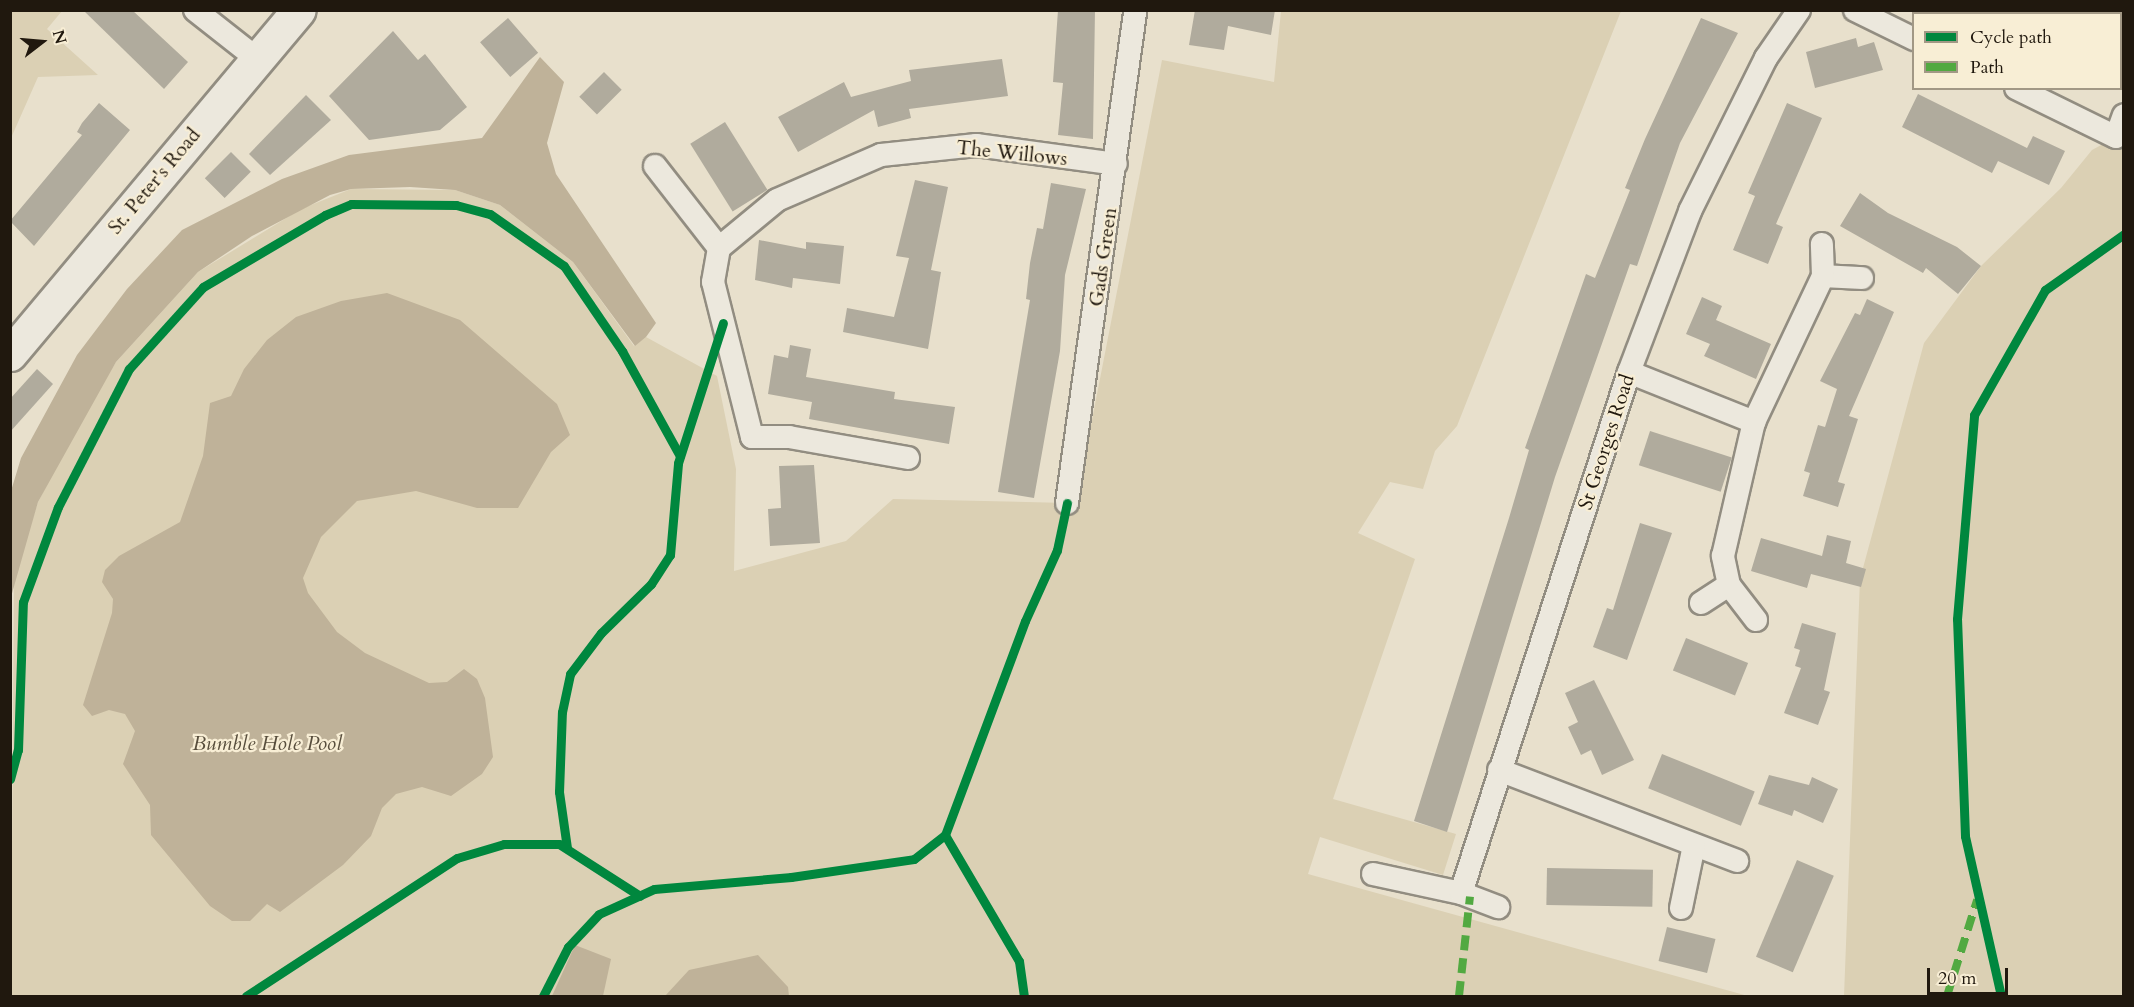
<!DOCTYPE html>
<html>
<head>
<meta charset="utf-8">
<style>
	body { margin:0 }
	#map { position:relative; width:2134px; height:1007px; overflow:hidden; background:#e8e0cc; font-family:Cardo,serif }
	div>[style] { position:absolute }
	.green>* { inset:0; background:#dbd0b4 }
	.water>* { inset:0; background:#bfb299 }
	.building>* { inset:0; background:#b0ab9d; transform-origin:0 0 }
	.roads { filter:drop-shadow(2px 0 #928d81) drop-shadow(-2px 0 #928d81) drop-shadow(0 2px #928d81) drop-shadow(0 -2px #928d81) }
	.street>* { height:22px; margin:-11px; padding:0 11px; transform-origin:11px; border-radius:11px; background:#ece8dd }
	.secondary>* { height:33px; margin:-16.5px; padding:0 16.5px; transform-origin:16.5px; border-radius:16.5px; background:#ece8dd }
	.quiet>* { height:8px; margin-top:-4px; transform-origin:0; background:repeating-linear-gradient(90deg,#52a941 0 15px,transparent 0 23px) }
	.cycleway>* { height:9px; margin:-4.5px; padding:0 4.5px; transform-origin:4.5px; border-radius:4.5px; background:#00873e }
	span { translate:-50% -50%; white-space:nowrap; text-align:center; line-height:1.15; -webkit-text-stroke:4.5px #f8eed5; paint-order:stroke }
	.street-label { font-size:20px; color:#20180e }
	.water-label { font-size:21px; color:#584e3d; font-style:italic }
	.frame { position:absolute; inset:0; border:12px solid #20180e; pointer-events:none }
	.legend { position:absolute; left:1912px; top:12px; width:210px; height:78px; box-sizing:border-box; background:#f8eed5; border:2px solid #a29885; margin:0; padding:8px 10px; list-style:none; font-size:18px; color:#20180e }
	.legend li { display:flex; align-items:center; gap:12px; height:30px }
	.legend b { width:30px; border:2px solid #a29885 }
	.north { position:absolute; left:12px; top:12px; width:60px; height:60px; -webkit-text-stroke:4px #f8eed5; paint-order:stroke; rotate:74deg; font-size:16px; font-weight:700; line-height:24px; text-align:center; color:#20180e }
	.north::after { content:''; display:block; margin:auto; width:21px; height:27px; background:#20180e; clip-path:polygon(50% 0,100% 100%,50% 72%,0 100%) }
	.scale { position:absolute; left:1927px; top:968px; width:81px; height:27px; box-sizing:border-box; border:3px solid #20180e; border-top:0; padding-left:8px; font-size:18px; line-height:21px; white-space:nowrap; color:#20180e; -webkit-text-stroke:4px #f8eed5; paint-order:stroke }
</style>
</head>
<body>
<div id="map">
	<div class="green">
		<i style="clip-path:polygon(11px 10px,62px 11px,47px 29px,98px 75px,38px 77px,11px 138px)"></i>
		<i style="clip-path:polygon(1281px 11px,1621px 11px,1457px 426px,1435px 451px,1423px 489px,1390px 482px,1358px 533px,1415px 559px,1333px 799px,1456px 834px,1443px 875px,1320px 837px,1308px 874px,1748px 996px,11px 996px,14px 576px,38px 502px,76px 427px,116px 362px,198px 272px,301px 209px,351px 189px,455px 190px,500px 205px,573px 262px,634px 346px,646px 337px,717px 376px,736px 469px,734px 571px,846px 541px,893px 499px,1067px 503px,1077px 497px,1162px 60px,1274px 82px)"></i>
		<i style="clip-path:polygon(2116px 137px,2123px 137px,2123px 996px,1844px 996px,1860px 579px,1924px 343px,1981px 266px,2061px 188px,2092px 150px)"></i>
	</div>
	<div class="water">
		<i style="clip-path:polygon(540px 57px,564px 82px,547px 143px,556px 174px,656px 323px,646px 337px,635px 346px,573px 262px,500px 205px,455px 190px,410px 187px,351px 189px,330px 195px,252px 236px,198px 272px,116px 362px,38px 502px,11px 597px,11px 491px,21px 458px,77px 355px,127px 289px,182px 230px,282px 179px,349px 155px,482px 138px)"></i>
		<i style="clip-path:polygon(387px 293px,460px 320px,557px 404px,570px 435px,551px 452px,518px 508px,477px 508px,416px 491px,357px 501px,321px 537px,303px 578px,308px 593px,337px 632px,365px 653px,429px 683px,447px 682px,464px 669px,477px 679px,485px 698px,493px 757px,482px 774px,451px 796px,422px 787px,396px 794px,382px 808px,371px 836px,343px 865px,280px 912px,267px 904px,250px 921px,232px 921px,210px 906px,151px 835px,150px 805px,123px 764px,135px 731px,125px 714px,109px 710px,92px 716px,83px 705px,112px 613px,113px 599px,102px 582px,105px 570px,119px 556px,180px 522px,203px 456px,210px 403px,231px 396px,244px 369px,267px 340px,296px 317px,341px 301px)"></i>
		<i style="clip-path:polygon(575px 945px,611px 959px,603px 996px,552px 996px)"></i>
		<i style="clip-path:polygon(758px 955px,788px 987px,789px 996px,665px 996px,689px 970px)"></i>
	</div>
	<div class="building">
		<i style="clip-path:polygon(83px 10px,132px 10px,188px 62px,164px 89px)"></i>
		<i style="clip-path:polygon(1058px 10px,1095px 10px,1093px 139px,1058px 135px,1063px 83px,1053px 82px)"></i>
		<i style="clip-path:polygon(1195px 10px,1275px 10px,1271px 35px,1228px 26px,1224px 50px,1189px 45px)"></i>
		<i style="left:508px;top:18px;width:46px;height:37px;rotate:49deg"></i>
		<i style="clip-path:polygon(1701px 18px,1738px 33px,1680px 143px,1637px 266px,1630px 264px,1555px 477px,1447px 832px,1414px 821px,1509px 518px,1529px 450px,1525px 448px,1586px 274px,1595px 278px,1630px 190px,1625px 188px,1645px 139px)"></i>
		<i style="clip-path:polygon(393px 31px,418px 60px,425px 54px,467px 107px,440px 130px,369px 140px,329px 96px)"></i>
		<i style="clip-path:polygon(1856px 38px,1858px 47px,1874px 42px,1883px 70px,1815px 88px,1806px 52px)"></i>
		<i style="clip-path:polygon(1002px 59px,1008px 96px,909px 109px,911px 118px,878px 127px,874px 110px,798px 152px,778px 117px,844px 82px,851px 97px,911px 81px,909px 70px)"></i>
		<i style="left:604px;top:72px;width:25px;height:35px;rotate:45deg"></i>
		<i style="clip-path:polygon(1918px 94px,2027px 148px,2033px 136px,2065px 151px,2049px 185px,1998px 161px,1992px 173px,1902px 127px)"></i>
		<i style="clip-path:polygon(306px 95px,331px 120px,270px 175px,249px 154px)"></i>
		<i style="clip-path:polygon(99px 103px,130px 130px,34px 246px,10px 221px,82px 135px,77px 132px,82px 123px)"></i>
		<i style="clip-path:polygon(1787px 103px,1822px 118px,1776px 224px,1783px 227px,1768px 264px,1733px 250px,1755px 196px,1748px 193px)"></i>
		<i style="left:725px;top:122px;width:80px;height:41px;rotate:58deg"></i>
		<i style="left:231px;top:152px;width:28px;height:37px;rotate:45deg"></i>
		<i style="clip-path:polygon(915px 180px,948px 187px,931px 270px,941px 272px,928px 349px,843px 332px,847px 308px,894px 317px,909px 258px,896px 256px)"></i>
		<i style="clip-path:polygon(1051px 183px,1086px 189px,1065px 275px,1060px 351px,1034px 498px,998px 492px,1030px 300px,1026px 299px,1030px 263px,1037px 228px,1043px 229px)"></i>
		<i style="clip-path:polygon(1860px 193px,1888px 213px,1957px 247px,1981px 266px,1958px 294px,1926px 268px,1923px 273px,1840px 226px)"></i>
		<i style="clip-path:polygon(759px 240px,806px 249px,806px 242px,844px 246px,840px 284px,793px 278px,792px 288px,755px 280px)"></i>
		<i style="clip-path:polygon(1702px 297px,1722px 306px,1716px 320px,1771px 344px,1756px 379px,1704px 356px,1710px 344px,1686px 334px)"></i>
		<i style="clip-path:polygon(1867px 299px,1894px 312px,1849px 416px,1858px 419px,1838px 482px,1845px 484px,1838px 507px,1803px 496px,1810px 473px,1804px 471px,1818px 425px,1825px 427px,1837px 389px,1820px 381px,1855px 313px,1860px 315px)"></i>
		<i style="clip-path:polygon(790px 345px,811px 349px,806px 377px,895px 392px,894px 399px,955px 407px,949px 444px,809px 419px,812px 402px,768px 394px,774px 355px,788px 358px)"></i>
		<i style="clip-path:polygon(37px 369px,53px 384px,10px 432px,10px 399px)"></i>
		<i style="left:1650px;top:431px;width:86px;height:36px;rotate:18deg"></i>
		<i style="clip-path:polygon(814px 465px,820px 543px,770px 546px,768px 509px,781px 508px,779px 466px)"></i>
		<i style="clip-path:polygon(1640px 523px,1672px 533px,1627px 660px,1593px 647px,1607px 608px,1613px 610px)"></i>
		<i style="clip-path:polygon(1827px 535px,1851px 541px,1846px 563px,1866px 569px,1861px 587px,1811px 574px,1807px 588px,1751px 571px,1761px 538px,1822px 556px)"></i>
		<i style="clip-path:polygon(1802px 623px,1836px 633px,1824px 690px,1830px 692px,1818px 725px,1784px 713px,1801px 668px,1795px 666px,1800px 650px,1794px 648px)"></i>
		<i style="left:1686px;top:638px;width:67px;height:35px;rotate:22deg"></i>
		<i style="clip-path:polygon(1594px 680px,1634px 760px,1602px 775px,1591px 750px,1581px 755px,1568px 727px,1578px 722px,1565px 693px)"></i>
		<i style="left:1662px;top:754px;width:100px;height:37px;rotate:22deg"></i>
		<i style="clip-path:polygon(1769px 775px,1809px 785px,1812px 777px,1838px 789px,1823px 823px,1794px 810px,1792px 816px,1758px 804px)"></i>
		<i style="left:1797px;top:860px;width:40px;height:105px;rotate:23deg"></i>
		<i style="left:1547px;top:868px;width:106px;height:37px;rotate:1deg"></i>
		<i style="left:1667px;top:927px;width:50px;height:35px;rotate:14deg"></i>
	</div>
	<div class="roads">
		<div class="street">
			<i style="left:195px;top:10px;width:78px;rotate:38.2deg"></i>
			<i style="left:1855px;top:10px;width:66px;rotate:26.2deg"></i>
			<i style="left:2016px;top:88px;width:111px;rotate:26.1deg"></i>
			<i style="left:2116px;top:137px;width:23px;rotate:-70deg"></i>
			<i style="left:655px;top:166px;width:104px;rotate:52deg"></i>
			<i style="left:1823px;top:276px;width:39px;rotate:3deg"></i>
			<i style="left:1629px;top:372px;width:135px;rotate:21.8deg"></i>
			<i style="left:908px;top:458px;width:121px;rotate:-170deg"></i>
			<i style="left:789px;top:437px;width:37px;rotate:180deg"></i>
			<i style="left:752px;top:437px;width:160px;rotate:-104.1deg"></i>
			<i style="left:713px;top:282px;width:35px;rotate:-80deg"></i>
			<i style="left:719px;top:248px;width:75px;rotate:-39.6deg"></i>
			<i style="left:777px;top:200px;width:113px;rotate:-23.4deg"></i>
			<i style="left:881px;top:155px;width:96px;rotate:-6deg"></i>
			<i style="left:976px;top:145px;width:141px;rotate:7.7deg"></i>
			<i style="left:1067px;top:503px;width:498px;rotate:-82.1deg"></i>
			<i style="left:1701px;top:603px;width:33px;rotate:-33deg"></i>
			<i style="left:1756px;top:620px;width:44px;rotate:-127.6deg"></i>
			<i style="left:1729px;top:585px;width:30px;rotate:-102deg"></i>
			<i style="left:1723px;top:556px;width:138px;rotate:-77deg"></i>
			<i style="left:1754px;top:422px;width:161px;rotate:-64.7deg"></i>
			<i style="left:1823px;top:276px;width:32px;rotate:-92deg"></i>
			<i style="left:1499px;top:770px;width:255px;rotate:20.9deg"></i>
			<i style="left:1373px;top:874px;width:90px;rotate:12.2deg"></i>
			<i style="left:1461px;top:893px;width:40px;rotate:21deg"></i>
			<i style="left:1461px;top:893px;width:547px;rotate:-72.13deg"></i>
			<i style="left:1629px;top:372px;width:172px;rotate:-69.2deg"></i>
			<i style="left:1690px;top:211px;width:171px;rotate:-63.6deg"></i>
			<i style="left:1766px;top:58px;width:58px;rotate:-55.5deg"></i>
			<i style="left:1681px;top:908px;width:64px;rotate:-78.3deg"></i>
		</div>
		<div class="secondary">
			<i style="left:10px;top:354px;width:449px;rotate:-50deg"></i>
		</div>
	</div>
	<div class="quiet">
		<i style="left:1459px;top:996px;width:100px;rotate:-83.7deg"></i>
		<i style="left:1947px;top:996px;width:101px;rotate:-72.6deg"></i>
	</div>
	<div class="cycleway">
		<i style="left:10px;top:779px;width:30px;rotate:-75deg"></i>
		<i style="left:18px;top:750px;width:148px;rotate:-88.1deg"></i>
		<i style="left:23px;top:602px;width:101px;rotate:-69.8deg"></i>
		<i style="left:58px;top:507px;width:155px;rotate:-62.8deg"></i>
		<i style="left:129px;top:369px;width:110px;rotate:-47.9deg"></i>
		<i style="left:203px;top:287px;width:142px;rotate:-30.5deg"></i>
		<i style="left:325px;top:215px;width:28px;rotate:-23deg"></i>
		<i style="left:351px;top:204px;width:105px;rotate:0.5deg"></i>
		<i style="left:456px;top:205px;width:35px;rotate:15deg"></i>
		<i style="left:490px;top:214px;width:90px;rotate:35.1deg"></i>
		<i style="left:564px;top:266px;width:103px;rotate:55.7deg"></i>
		<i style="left:622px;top:351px;width:120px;rotate:61.1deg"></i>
		<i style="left:945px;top:835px;width:146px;rotate:59.6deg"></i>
		<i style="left:1019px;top:961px;width:35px;rotate:82deg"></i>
		<i style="left:567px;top:848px;width:57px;rotate:-98.1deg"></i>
		<i style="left:559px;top:792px;width:80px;rotate:-87.9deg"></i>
		<i style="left:562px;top:712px;width:39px;rotate:-78deg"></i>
		<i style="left:570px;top:674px;width:51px;rotate:-52.9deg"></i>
		<i style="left:601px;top:633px;width:70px;rotate:-44.4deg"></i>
		<i style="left:651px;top:584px;width:35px;rotate:-57deg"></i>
		<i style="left:670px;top:555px;width:92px;rotate:-85deg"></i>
		<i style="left:678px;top:463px;width:147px;rotate:-72.2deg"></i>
		<i style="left:246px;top:996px;width:252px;rotate:-33.2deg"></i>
		<i style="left:457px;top:858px;width:49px;rotate:-16.6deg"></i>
		<i style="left:504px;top:844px;width:55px"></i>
		<i style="left:559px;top:844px;width:96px;rotate:32.7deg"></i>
		<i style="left:543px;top:996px;width:55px;rotate:-63deg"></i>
		<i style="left:568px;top:947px;width:45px;rotate:-46.8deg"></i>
		<i style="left:599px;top:914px;width:60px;rotate:-24.4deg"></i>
		<i style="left:654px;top:889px;width:138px;rotate:-5deg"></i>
		<i style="left:791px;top:877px;width:124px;rotate:-8.3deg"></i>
		<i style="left:914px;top:859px;width:39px;rotate:-38deg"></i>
		<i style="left:945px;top:835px;width:228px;rotate:-69.5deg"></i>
		<i style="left:1025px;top:621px;width:78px;rotate:-65.7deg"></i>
		<i style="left:1057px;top:550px;width:48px;rotate:-78deg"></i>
		<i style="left:2001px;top:996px;width:164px;rotate:-102.7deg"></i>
		<i style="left:1965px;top:836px;width:217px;rotate:-92.1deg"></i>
		<i style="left:1957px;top:619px;width:205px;rotate:-85.2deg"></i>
		<i style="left:1974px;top:415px;width:144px;rotate:-60.4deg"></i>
		<i style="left:2045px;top:290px;width:97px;rotate:-35.3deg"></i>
	</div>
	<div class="street-label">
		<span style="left:1012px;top:153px;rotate:6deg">The Willows</span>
		<span style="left:154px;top:181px;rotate:-50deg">St. Peter's Road</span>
		<span style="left:1103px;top:257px;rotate:-82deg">Gads Green</span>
		<span style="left:1606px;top:442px;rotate:-72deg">St Georges Road</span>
	</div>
	<div class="water-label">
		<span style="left:267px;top:744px">Bumble Hole Pool</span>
	</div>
	<div class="frame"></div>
	<ul class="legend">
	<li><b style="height:8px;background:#00873e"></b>Cycle path</li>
	<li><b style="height:8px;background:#52a941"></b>Path</li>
	</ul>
	<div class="north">N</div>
	<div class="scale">20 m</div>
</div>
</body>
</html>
